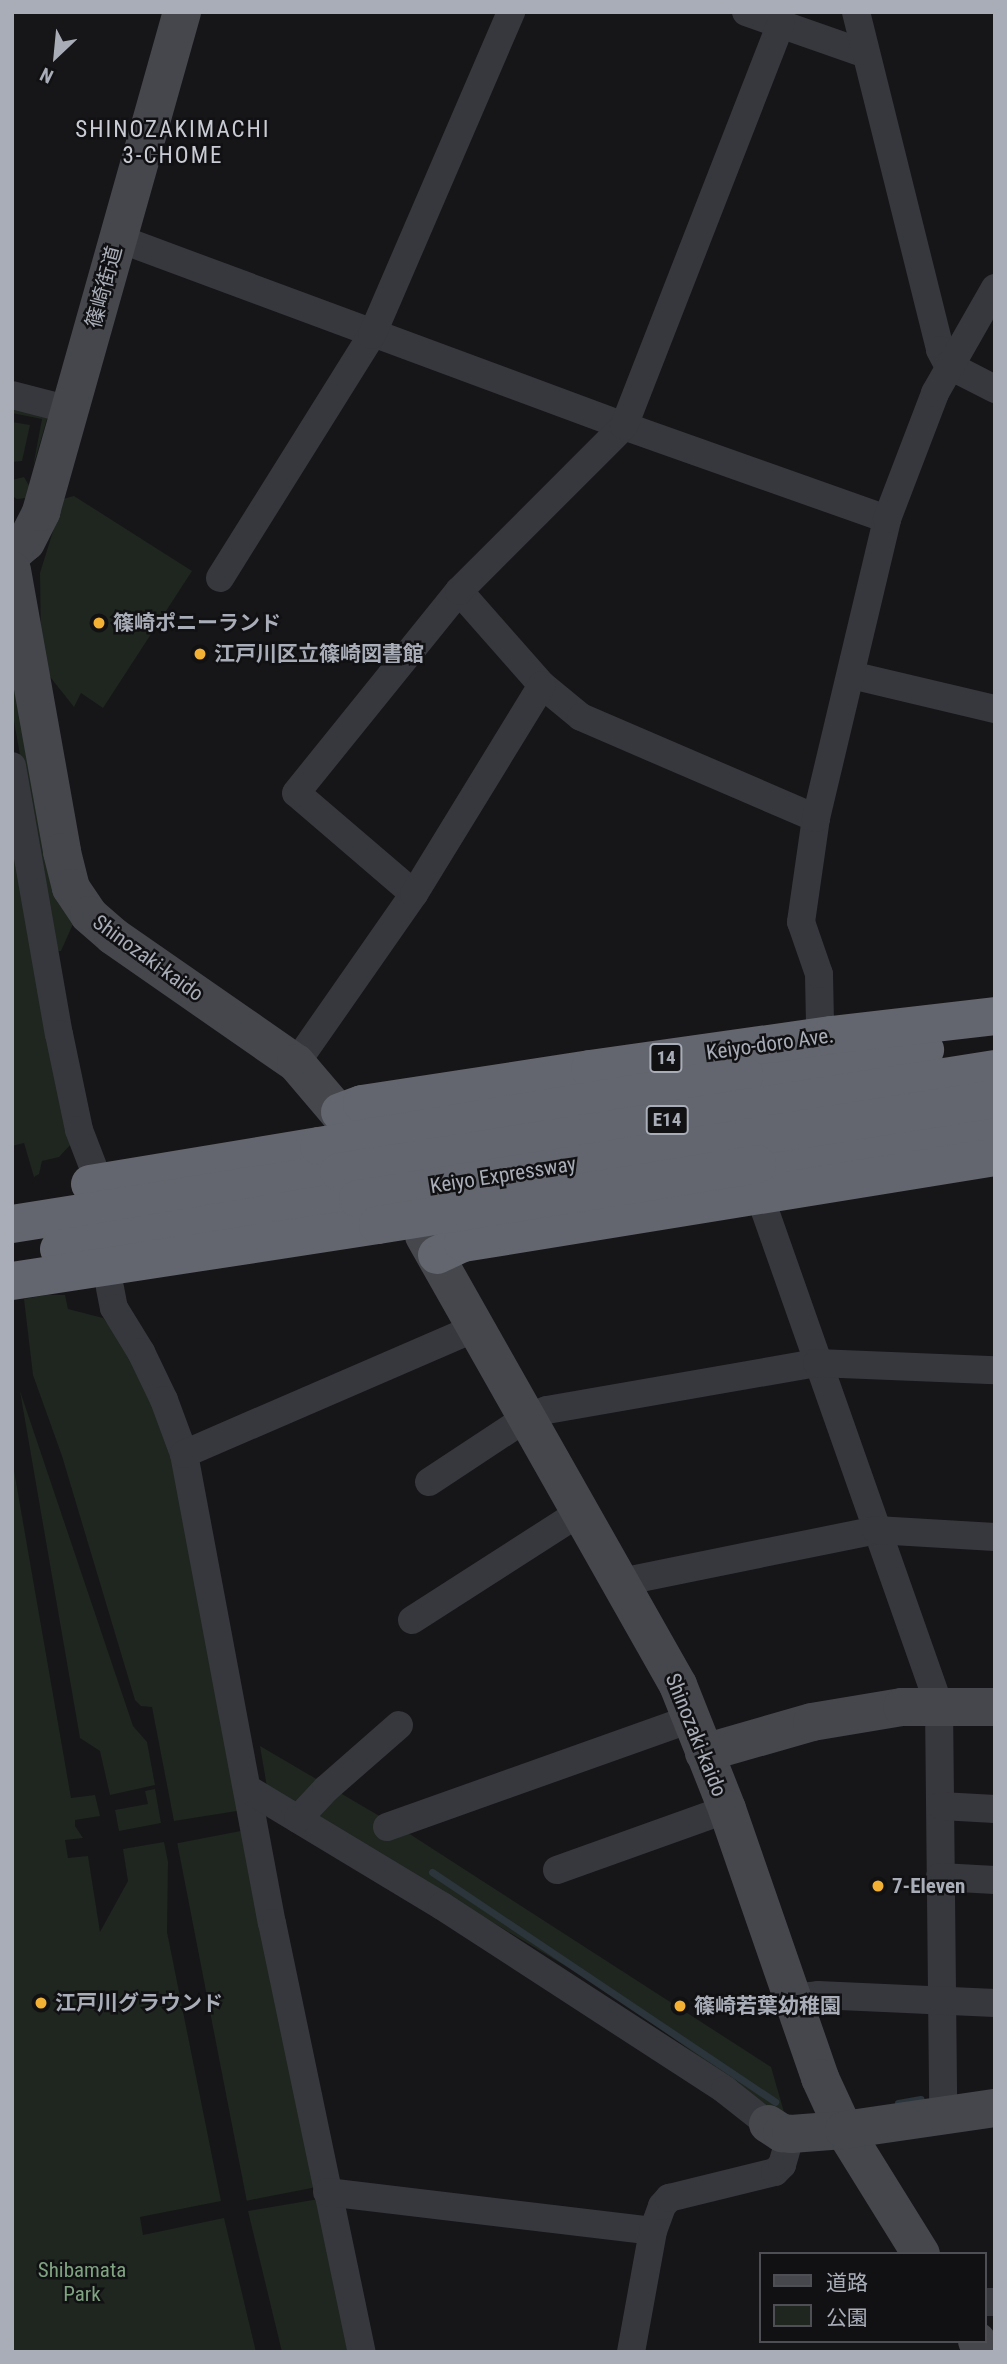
<!DOCTYPE html>
<html>
<head>
<meta charset="utf-8">
<style>
	body { margin:0 }
	#map { position:relative; width:1007px; height:2364px; overflow:hidden; background:#161618; font-family:"Roboto Condensed","Noto Sans JP",sans-serif }
	div>[style] { position:absolute }
	.green>* { inset:0; background:#1e261f; transform-origin:0 0 }
	.stream>* { height:7px; margin:-3.5px; padding:0 3.5px; transform-origin:3.5px; border-radius:3.5px; background:#2c353c }
	.street>* { height:28px; margin:-14px; padding:0 14px; transform-origin:14px; border-radius:14px; background:#37383d }
	.secondary>* { height:38px; margin:-19px; padding:0 19px; transform-origin:19px; border-radius:19px; background:#45474d }
	.highway>* { height:38px; margin:-19px; padding:0 19px; transform-origin:19px; border-radius:19px; background:#63666e }
	.highway-bridge>* { height:38px; margin:-19px; padding:0 19px; transform-origin:19px; border-radius:19px; background:#63666e }
	.dots>* { width:19px; height:19px; translate:-50% -50%; box-sizing:border-box; border:4px solid #111113; border-radius:50% }
	span { translate:-50% -50%; white-space:nowrap; text-align:center; line-height:1.15; -webkit-text-stroke:5px #111113; paint-order:stroke }
	.shield-label span { padding:2px 5px; background:#111113; border:2px solid; border-radius:5px; -webkit-text-stroke-width:0 }
	.shield-label { font-size:19px; color:#a8adb8; font-weight:700 }
	.street-label { font-size:21px; color:#a8adb8 }
	.poi-label { font-size:21px; color:#a8adb8; font-weight:700 }
	.left { translate:0 -50%; text-align:left }
	.park-label { font-size:21px; color:#7fa381 }
	.neighbourhood-label { font-size:23px; color:#c9ccd4; letter-spacing:2px }
	.frame { position:absolute; inset:0; border:14px solid #a8adb8; pointer-events:none }
	.legend { position:absolute; left:759px; top:2252px; width:228px; height:91px; box-sizing:border-box; background:#111113; border:2px solid #4d4f55; margin:0; padding:9px 12px; list-style:none; font-size:21px; color:#a8adb8 }
	.legend li { display:flex; align-items:center; gap:14px; height:35px }
	.legend b { width:35px; border:2px solid #4d4f55 }
	.north { position:absolute; left:21px; top:21px; width:70px; height:70px; -webkit-text-stroke:5px #111113; paint-order:stroke; rotate:206deg; font-size:19px; font-weight:700; line-height:28px; text-align:center; color:#a8adb8 }
	.north::after { content:''; display:block; margin:auto; width:24px; height:32px; background:#a8adb8; clip-path:polygon(50% 0,100% 100%,50% 72%,0 100%) }
</style>
</head>
<body>
<div id="map">
	<div class="green">
		<i style="clip-path:polygon(12px 402px,49px 412px,33px 467px,42px 419px,12px 413px)"></i>
		<i style="clip-path:polygon(12px 422px,30px 425px,22px 461px,12px 462px)"></i>
		<i style="clip-path:polygon(24px 477px,31px 489px,26px 498px,17px 499px,12px 496px,12px 480px)"></i>
		<i style="clip-path:polygon(74px 496px,192px 571px,103px 708px,81px 693px,74px 707px,47px 673px,41px 644px,40px 573px,63px 499px)"></i>
		<i style="clip-path:polygon(12px 654px,73px 924px,61px 951px,55px 951px,12px 710px)"></i>
		<i style="clip-path:polygon(12px 800px,73px 1142px,59px 1157px,42px 1161px,39px 1174px,34px 1177px,24px 1143px,12px 1146px)"></i>
		<i style="clip-path:polygon(46px 1295px,65px 1295px,68px 1309px,103px 1318px,124px 1344px,163px 1417px,243px 1810px,174px 1821px,152px 1707px,141px 1706px,135px 1700px,62px 1456px,33px 1375px,24px 1299px)"></i>
		<i style="clip-path:polygon(20px 1391px,133px 1726px,147px 1742px,155px 1785px,110px 1795px,100px 1751px,80px 1738px)"></i>
		<i style="clip-path:polygon(12px 1459px,71px 1798px,95px 1795px,100px 1816px,75px 1820px,75px 1826px,83px 1838px,65px 1840px,68px 1858px,88px 1856px,100px 1932px,128px 1881px,123px 1849px,164px 1842px,168px 1862px,167px 1932px,221px 2201px,140px 2217px,143px 2235px,224px 2218px,256px 2352px,12px 2352px)"></i>
		<i style="clip-path:polygon(260px 1746px,405px 1831px,771px 2067px,786px 2119px,609px 1992px,267px 1787px)"></i>
		<i style="clip-path:polygon(155px 1789px,161px 1823px,119px 1831px,115px 1810px,148px 1804px,145px 1791px)"></i>
		<i style="left:246px;top:1830px;width:364px;height:70px;rotate:79deg"></i>
		<i style="clip-path:polygon(319px 2199px,352px 2352px,282px 2352px,248px 2211px)"></i>
	</div>
	<div class="stream">
		<i style="left:432px;top:1872px;width:413px;rotate:33.8deg"></i>
		<i style="left:898px;top:2103px;width:23px;rotate:-10deg"></i>
	</div>
	<div class="street">
		<i style="left:746px;top:12px;width:127px;rotate:19.3deg"></i>
		<i style="left:856px;top:12px;width:348px;rotate:76deg"></i>
		<i style="left:940px;top:350px;width:17px;rotate:62deg"></i>
		<i style="left:948px;top:365px;width:53px;rotate:27.1deg"></i>
		<i style="left:117px;top:238px;width:541px;rotate:20.35deg"></i>
		<i style="left:624px;top:426px;width:279px;rotate:19.5deg"></i>
		<i style="left:12px;top:395px;width:60px;rotate:14.5deg"></i>
		<i style="left:220px;top:578px;width:287px;rotate:-58deg"></i>
		<i style="left:372px;top:335px;width:352px;rotate:-66.7deg"></i>
		<i style="left:459px;top:591px;width:125px;rotate:48.6deg"></i>
		<i style="left:542px;top:685px;width:50px;rotate:39.4deg"></i>
		<i style="left:581px;top:717px;width:256px;rotate:23.3deg"></i>
		<i style="left:851px;top:675px;width:148px;rotate:13.3deg"></i>
		<i style="left:12px;top:766px;width:272px;rotate:80.1deg"></i>
		<i style="left:59px;top:1034px;width:98px;rotate:78.2deg"></i>
		<i style="left:79px;top:1130px;width:40px;rotate:69deg"></i>
		<i style="left:414px;top:894px;width:155px;rotate:-139.4deg"></i>
		<i style="left:296px;top:793px;width:260px;rotate:-51.1deg"></i>
		<i style="left:459px;top:591px;width:233px;rotate:-45deg"></i>
		<i style="left:624px;top:426px;width:432px;rotate:-68.7deg"></i>
		<i style="left:814px;top:1049px;width:27px;rotate:-77deg"></i>
		<i style="left:820px;top:1023px;width:49px;rotate:-91.2deg"></i>
		<i style="left:819px;top:974px;width:55px;rotate:-109.1deg"></i>
		<i style="left:801px;top:922px;width:105px;rotate:-81.8deg"></i>
		<i style="left:816px;top:818px;width:307px;rotate:-76.6deg"></i>
		<i style="left:887px;top:519px;width:135px;rotate:-69.1deg"></i>
		<i style="left:935px;top:393px;width:121px;rotate:-60.3deg"></i>
		<i style="left:296px;top:1063px;width:206px;rotate:-55.1deg"></i>
		<i style="left:414px;top:894px;width:245px;rotate:-58.5deg"></i>
		<i style="left:759px;top:1194px;width:542px;rotate:70.6deg"></i>
		<i style="left:939px;top:1705px;width:410px;rotate:89.4deg"></i>
		<i style="left:110px;top:1288px;width:20px;rotate:79deg"></i>
		<i style="left:114px;top:1308px;width:52px;rotate:58.5deg"></i>
		<i style="left:141px;top:1352px;width:53px;rotate:64.4deg"></i>
		<i style="left:164px;top:1400px;width:58px;rotate:69.7deg"></i>
		<i style="left:184px;top:1454px;width:477px;rotate:79.4deg"></i>
		<i style="left:272px;top:1923px;width:438px;rotate:78.2deg"></i>
		<i style="left:184px;top:1454px;width:317px;rotate:-23.4deg"></i>
		<i style="left:429px;top:1482px;width:116px;rotate:-33.4deg"></i>
		<i style="left:526px;top:1418px;width:22px;rotate:-21deg"></i>
		<i style="left:547px;top:1410px;width:274px;rotate:-9.9deg"></i>
		<i style="left:817px;top:1363px;width:178px;rotate:2.3deg"></i>
		<i style="left:621px;top:1582px;width:260px;rotate:-11.5deg"></i>
		<i style="left:876px;top:1530px;width:119px;rotate:3.4deg"></i>
		<i style="left:412px;top:1620px;width:200px;rotate:-32.7deg"></i>
		<i style="left:248px;top:1789px;width:227px;rotate:31.1deg"></i>
		<i style="left:442px;top:1906px;width:338px;rotate:33deg"></i>
		<i style="left:725px;top:2090px;width:55px;rotate:38.3deg"></i>
		<i style="left:941px;top:1806px;width:54px;rotate:3.2deg"></i>
		<i style="left:298px;top:1819px;width:41px;rotate:-47deg"></i>
		<i style="left:326px;top:1789px;width:97px;rotate:-41.2deg"></i>
		<i style="left:387px;top:1827px;width:325px;rotate:-19.6deg"></i>
		<i style="left:557px;top:1870px;width:181px;rotate:-19.7deg"></i>
		<i style="left:940px;top:1877px;width:55px;rotate:3.1deg"></i>
		<i style="left:791px;top:1998px;width:27px;rotate:-6deg"></i>
		<i style="left:818px;top:1995px;width:177px;rotate:2.6deg"></i>
		<i style="left:327px;top:2192px;width:328px;rotate:6.8deg"></i>
		<i style="left:984px;top:2302px;width:11px"></i>
		<i style="left:631px;top:2352px;width:123px;rotate:-79.7deg"></i>
		<i style="left:653px;top:2231px;width:27px;rotate:-70deg"></i>
		<i style="left:662px;top:2206px;width:11px;rotate:-49deg"></i>
		<i style="left:669px;top:2198px;width:109px;rotate:-13.8deg"></i>
		<i style="left:775px;top:2172px;width:10px;rotate:-45deg"></i>
		<i style="left:782px;top:2165px;width:32px;rotate:-74deg"></i>
	</div>
	<div class="secondary">
		<i style="left:12px;top:554px;width:18px;rotate:-41deg"></i>
		<i style="left:26px;top:542px;width:34px;rotate:-63deg"></i>
		<i style="left:41px;top:512px;width:520px;rotate:-74.25deg"></i>
		<i style="left:12px;top:570px;width:286px;rotate:79.9deg"></i>
		<i style="left:62px;top:852px;width:37px;rotate:76deg"></i>
		<i style="left:71px;top:888px;width:32px;rotate:56deg"></i>
		<i style="left:89px;top:915px;width:32px;rotate:41deg"></i>
		<i style="left:113px;top:936px;width:223px;rotate:34.8deg"></i>
		<i style="left:296px;top:1063px;width:80px;rotate:49.6deg"></i>
		<i style="left:424px;top:1236px;width:516px;rotate:60.5deg"></i>
		<i style="left:678px;top:1685px;width:133px;rotate:68.4deg"></i>
		<i style="left:727px;top:1809px;width:285px;rotate:70.9deg"></i>
		<i style="left:820px;top:2078px;width:57px;rotate:65.2deg"></i>
		<i style="left:844px;top:2130px;width:146px;rotate:58.2deg"></i>
		<i style="left:704px;top:1753px;width:112px;rotate:-16deg"></i>
		<i style="left:812px;top:1722px;width:91px;rotate:-9.5deg"></i>
		<i style="left:902px;top:1707px;width:93px"></i>
		<i style="left:768px;top:2124px;width:17px;rotate:33deg"></i>
		<i style="left:782px;top:2133px;width:9px;rotate:6deg"></i>
		<i style="left:791px;top:2134px;width:53px;rotate:-4.3deg"></i>
		<i style="left:844px;top:2130px;width:153px;rotate:-8.3deg"></i>
		<i style="left:977px;top:2341px;width:12px;rotate:66deg"></i>
	</div>
	<div class="highway">
		<i style="left:744px;top:1076px;width:183px;rotate:-8.2deg"></i>
		<i style="left:340px;top:1112px;width:23px;rotate:-20deg"></i>
		<i style="left:362px;top:1104px;width:231px;rotate:-8.7deg"></i>
		<i style="left:590px;top:1069px;width:243px;rotate:-8deg"></i>
		<i style="left:831px;top:1035px;width:165px;rotate:-6.6deg"></i>
		<i style="left:757px;top:1164px;width:241px;rotate:-8.8deg"></i>
		<i style="left:90px;top:1184px;width:232px;rotate:-9.4deg"></i>
		<i style="left:12px;top:1224px;width:331px;rotate:-9deg"></i>
		<i style="left:59px;top:1249px;width:303px;rotate:-9.5deg"></i>
		<i style="left:437px;top:1255px;width:29px;rotate:-25deg"></i>
		<i style="left:463px;top:1243px;width:539px;rotate:-9.18deg"></i>
		<i style="left:12px;top:1281px;width:370px;rotate:-8.7deg"></i>
	</div>
	<div class="highway-bridge">
		<i style="left:319px;top:1146px;width:431px;rotate:-9.4deg"></i>
		<i style="left:339px;top:1172px;width:664px;rotate:-8.92deg"></i>
		<i style="left:358px;top:1199px;width:645px;rotate:-8.92deg"></i>
		<i style="left:378px;top:1225px;width:384px;rotate:-9.1deg"></i>
	</div>
	<div class="dots">
		<i style="left:99px;top:623px;background:#f2b134"></i>
		<i style="left:200px;top:654px;background:#f2b134"></i>
		<i style="left:878px;top:1886px;background:#f2b134"></i>
		<i style="left:41px;top:2003px;background:#f2b134"></i>
		<i style="left:680px;top:2006px;background:#f2b134"></i>
	</div>
	<div class="shield-label">
		<span style="left:666px;top:1058px">14</span>
		<span style="left:667px;top:1120px">E14</span>
	</div>
	<div class="street-label">
		<span style="left:104px;top:287px;rotate:-75deg">篠崎街道</span>
		<span style="left:148px;top:958px;rotate:36deg">Shinozaki-kaido</span>
		<span style="left:770px;top:1044px;rotate:-8deg">Keiyo-doro Ave.</span>
		<span style="left:503px;top:1175px;rotate:-9deg">Keiyo Expressway</span>
		<span style="left:696px;top:1735px;rotate:68deg">Shinozaki-kaido</span>
	</div>
	<div class="poi-label">
		<span class="left" style="left:113px;top:623px">篠崎ポニーランド</span>
		<span class="left" style="left:214px;top:654px">江戸川区立篠崎図書館</span>
		<span class="left" style="left:892px;top:1886px">7-Eleven</span>
		<span class="left" style="left:55px;top:2003px">江戸川グラウンド</span>
		<span class="left" style="left:694px;top:2006px">篠崎若葉幼稚園</span>
	</div>
	<div class="park-label">
		<span style="left:82px;top:2282px">Shibamata<br>Park</span>
	</div>
	<div class="neighbourhood-label">
		<span style="left:173px;top:143px">SHINOZAKIMACHI<br>3-CHOME</span>
	</div>
	<div class="frame"></div>
	<ul class="legend">
	<li><b style="height:9px;background:#45474d"></b>道路</li>
	<li><b style="height:19px;background:#1e261f"></b>公園</li>
	</ul>
	<div class="north">N</div>
</div>
</body>
</html>
